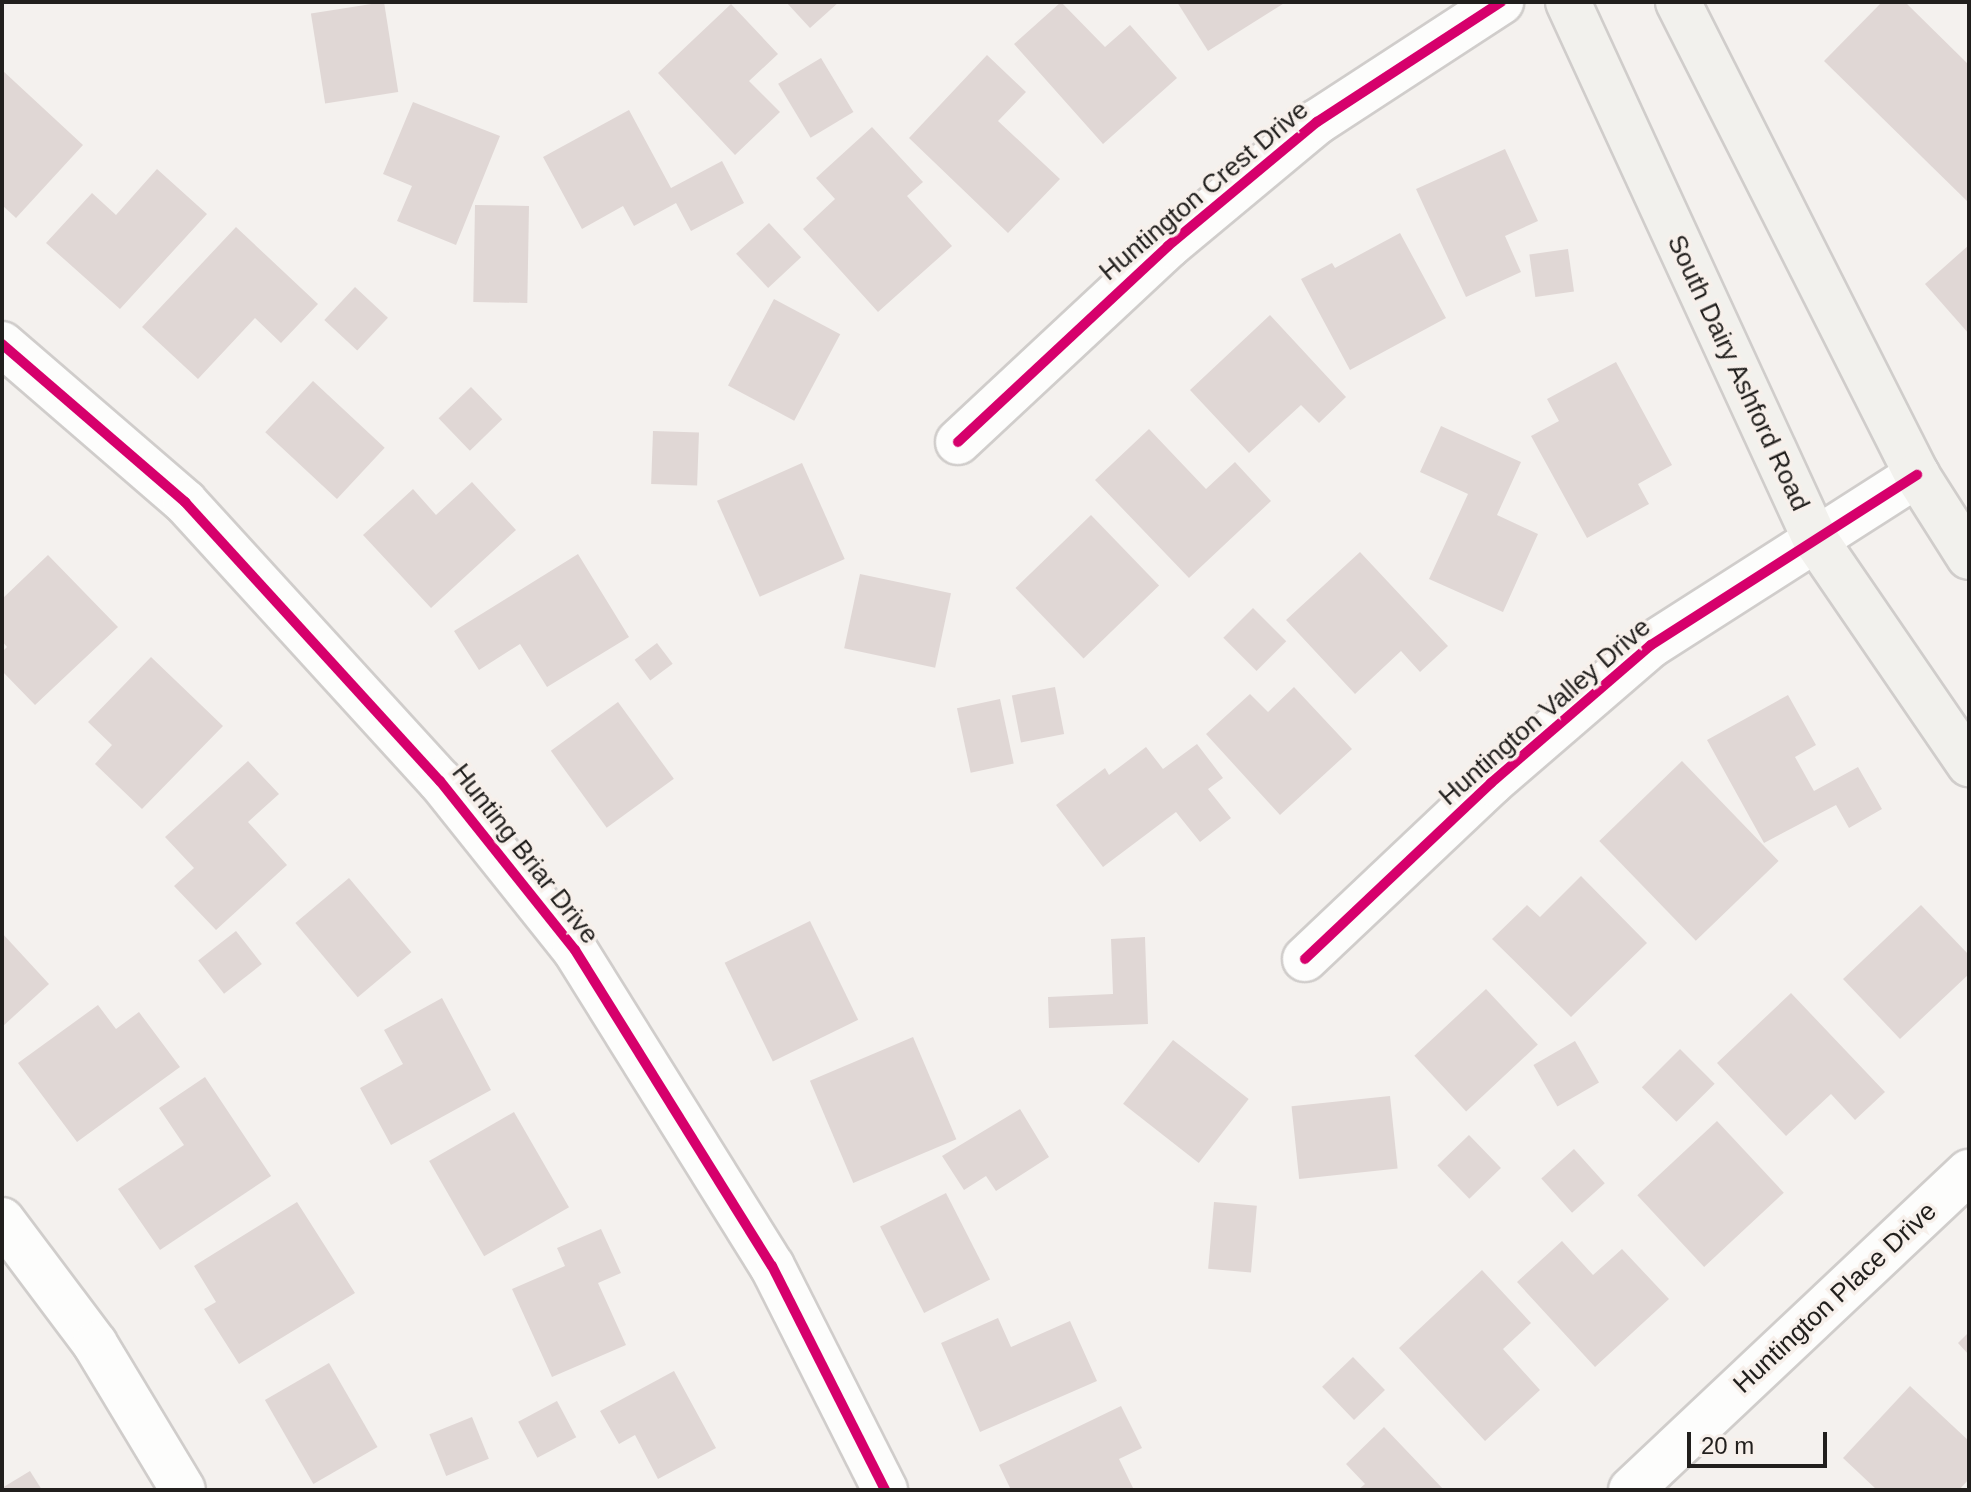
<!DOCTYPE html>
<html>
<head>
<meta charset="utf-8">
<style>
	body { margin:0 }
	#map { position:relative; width:1971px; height:1492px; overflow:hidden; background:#f4f1ee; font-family:Helvetica,sans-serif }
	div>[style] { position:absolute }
	.building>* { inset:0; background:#e0d7d5; transform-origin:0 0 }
	.roads { filter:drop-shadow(2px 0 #d0cdcb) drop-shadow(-2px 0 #d0cdcb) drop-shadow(0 2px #d0cdcb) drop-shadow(0 -2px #d0cdcb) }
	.street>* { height:44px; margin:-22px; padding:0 22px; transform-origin:22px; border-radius:22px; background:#fdfdfc }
	.secondary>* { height:44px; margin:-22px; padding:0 22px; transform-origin:22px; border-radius:22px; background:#f2f1ed }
	.cycleway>* { height:10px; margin:-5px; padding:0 5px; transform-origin:5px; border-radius:5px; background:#d6006c }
	span { translate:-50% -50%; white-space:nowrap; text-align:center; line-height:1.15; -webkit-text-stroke:7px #f7f0eb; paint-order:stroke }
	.street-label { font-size:26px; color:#211f1d }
	.frame { position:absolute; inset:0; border:4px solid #211f1d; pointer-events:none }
	.scale { position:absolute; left:1687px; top:1432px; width:140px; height:36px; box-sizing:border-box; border:4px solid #211f1d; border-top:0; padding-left:10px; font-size:24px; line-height:28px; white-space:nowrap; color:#211f1d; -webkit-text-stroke:6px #f7f0eb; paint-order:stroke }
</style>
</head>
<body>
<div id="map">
	<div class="building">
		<i style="left:384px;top:2px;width:91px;height:74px;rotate:81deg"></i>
		<i style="clip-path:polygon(786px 2px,839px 2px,810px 28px)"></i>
		<i style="clip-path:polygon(1061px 2px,1105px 47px,1130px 25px,1177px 78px,1103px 144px,1014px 44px)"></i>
		<i style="clip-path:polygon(1177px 2px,1286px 2px,1208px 51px)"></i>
		<i style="clip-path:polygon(1882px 2px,1905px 2px,1969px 65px,1969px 203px,1824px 61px)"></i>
		<i style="clip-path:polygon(731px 4px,778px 54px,749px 81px,780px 112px,735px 155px,658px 73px)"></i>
		<i style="clip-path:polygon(987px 55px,1026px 92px,998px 121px,1060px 179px,1008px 233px,909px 138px)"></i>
		<i style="left:821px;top:58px;width:63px;height:50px;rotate:59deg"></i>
		<i style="clip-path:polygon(2px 70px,83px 145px,16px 218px,2px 205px)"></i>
		<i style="clip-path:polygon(413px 102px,500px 136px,456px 245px,397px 221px,412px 186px,383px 174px)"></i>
		<i style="clip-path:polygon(629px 110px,671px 188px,722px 161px,744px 203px,691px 231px,676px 203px,634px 226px,623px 206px,582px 229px,543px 157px)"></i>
		<i style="clip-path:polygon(872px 127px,923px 182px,907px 196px,952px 246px,878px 312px,803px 229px,835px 199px,816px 178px)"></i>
		<i style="clip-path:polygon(1505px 149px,1538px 221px,1505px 236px,1521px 272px,1466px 297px,1416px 189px)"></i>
		<i style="clip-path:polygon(157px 169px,207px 214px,120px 309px,46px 243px,92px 193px,116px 215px)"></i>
		<i style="left:475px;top:205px;width:54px;height:97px;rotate:1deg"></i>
		<i style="left:769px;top:223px;width:47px;height:45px;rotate:47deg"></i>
		<i style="clip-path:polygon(236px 227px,318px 304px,281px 343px,255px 318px,198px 379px,142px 327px)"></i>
		<i style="clip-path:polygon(1400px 233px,1446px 318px,1350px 370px,1301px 279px,1332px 263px,1335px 268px)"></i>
		<i style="clip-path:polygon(1969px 245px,1969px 334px,1925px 284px)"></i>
		<i style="left:1568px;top:249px;width:43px;height:39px;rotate:82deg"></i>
		<i style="left:355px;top:287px;width:45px;height:45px;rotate:43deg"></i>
		<i style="left:774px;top:299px;width:75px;height:98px;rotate:28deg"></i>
		<i style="clip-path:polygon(1270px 315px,1346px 397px,1319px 423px,1301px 405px,1249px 453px,1190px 390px)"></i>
		<i style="clip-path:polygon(1616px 362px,1672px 465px,1638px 484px,1649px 504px,1587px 538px,1531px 436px,1559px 421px,1547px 399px)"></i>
		<i style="left:313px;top:381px;width:98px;height:70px;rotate:43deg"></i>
		<i style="left:471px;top:387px;width:45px;height:45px;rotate:46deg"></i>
		<i style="clip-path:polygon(1441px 426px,1521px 462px,1497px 515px,1538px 534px,1503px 612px,1429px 579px,1468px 494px,1420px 472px)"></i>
		<i style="clip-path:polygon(1149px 429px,1206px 489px,1235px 462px,1271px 501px,1189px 578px,1095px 480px)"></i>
		<i style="left:653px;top:431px;width:46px;height:53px;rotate:2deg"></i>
		<i style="left:802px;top:463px;width:105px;height:93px;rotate:66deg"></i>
		<i style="clip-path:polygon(472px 482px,516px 530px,431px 608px,363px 535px,413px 489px,436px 515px)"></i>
		<i style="left:1091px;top:515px;width:98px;height:105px;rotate:46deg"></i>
		<i style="clip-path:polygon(1360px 552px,1448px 646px,1420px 672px,1401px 651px,1355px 694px,1286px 620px)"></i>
		<i style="clip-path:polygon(578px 554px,629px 637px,547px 687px,520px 644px,479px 670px,454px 631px)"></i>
		<i style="clip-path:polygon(48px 555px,118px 627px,35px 705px,2px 671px,2px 652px,7px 647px,2px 641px,2px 599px)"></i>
		<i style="left:860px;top:574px;width:93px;height:76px;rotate:12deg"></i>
		<i style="left:1253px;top:608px;width:47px;height:42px;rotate:45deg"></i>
		<i style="left:657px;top:643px;width:26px;height:28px;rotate:53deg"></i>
		<i style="clip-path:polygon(151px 657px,223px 726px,142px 809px,95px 764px,112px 745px,88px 722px)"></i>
		<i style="left:1055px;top:687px;width:48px;height:44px;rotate:79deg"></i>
		<i style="clip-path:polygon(1294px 687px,1352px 749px,1280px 815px,1206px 734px,1250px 694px,1268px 712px)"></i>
		<i style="clip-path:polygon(1788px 695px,1816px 745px,1795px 757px,1814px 791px,1858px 767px,1882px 809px,1849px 828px,1836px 805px,1764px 843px,1707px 740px)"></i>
		<i style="left:1000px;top:699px;width:66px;height:44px;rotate:78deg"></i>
		<i style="left:618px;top:702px;width:95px;height:83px;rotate:54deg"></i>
		<i style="clip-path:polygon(1197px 744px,1223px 778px,1208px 789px,1231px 818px,1200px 842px,1176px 812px,1103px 867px,1056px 805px,1105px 768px,1109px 775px,1146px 747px,1163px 769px)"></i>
		<i style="clip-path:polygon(248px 761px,279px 794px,248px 822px,287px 865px,216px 930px,174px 886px,194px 868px,165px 837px)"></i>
		<i style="left:1682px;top:761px;width:139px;height:115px;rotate:46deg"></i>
		<i style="clip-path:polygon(1581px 876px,1647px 943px,1571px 1017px,1492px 939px,1527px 905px,1540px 917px)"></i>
		<i style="left:349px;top:878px;width:97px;height:70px;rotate:50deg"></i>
		<i style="clip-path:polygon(1921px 905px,1969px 955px,1969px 974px,1900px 1039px,1843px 979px)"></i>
		<i style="left:810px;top:921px;width:110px;height:95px;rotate:64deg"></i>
		<i style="left:236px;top:931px;width:42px;height:48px;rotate:52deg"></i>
		<i style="clip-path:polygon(2px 933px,49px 984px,2px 1027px)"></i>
		<i style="clip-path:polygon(1145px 937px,1148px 1024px,1049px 1028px,1048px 997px,1113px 994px,1111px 939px)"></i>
		<i style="left:1486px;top:989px;width:76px;height:98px;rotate:47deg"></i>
		<i style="clip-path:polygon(1791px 993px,1885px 1092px,1855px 1120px,1831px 1094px,1786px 1136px,1717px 1063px)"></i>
		<i style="clip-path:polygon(442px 998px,491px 1090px,391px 1145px,360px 1088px,403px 1064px,384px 1030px)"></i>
		<i style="clip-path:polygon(98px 1005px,116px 1029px,139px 1012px,180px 1067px,77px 1142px,18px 1063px)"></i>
		<i style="left:913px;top:1037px;width:111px;height:112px;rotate:67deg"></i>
		<i style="left:1173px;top:1040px;width:96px;height:81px;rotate:38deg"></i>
		<i style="left:1575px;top:1041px;width:48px;height:48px;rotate:60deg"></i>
		<i style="left:1680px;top:1049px;width:49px;height:54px;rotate:45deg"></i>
		<i style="clip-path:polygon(205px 1077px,271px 1176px,160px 1250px,118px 1189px,184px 1145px,159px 1108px)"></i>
		<i style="left:1390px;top:1096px;width:73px;height:99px;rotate:84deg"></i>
		<i style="clip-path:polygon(1020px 1109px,1049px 1157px,996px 1191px,986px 1176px,964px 1190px,942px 1156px)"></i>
		<i style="left:514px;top:1112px;width:110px;height:98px;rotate:60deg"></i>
		<i style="left:1717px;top:1121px;width:98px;height:109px;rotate:47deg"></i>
		<i style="left:1469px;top:1135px;width:46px;height:44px;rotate:46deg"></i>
		<i style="left:1574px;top:1149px;width:46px;height:44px;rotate:48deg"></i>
		<i style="left:946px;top:1193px;width:97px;height:74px;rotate:63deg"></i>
		<i style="clip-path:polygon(297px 1202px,355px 1293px,239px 1364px,204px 1309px,216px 1302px,194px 1266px)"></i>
		<i style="left:1214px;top:1202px;width:43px;height:67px;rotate:5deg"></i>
		<i style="clip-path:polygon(601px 1229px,621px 1273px,598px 1283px,626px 1345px,552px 1377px,512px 1289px,565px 1266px,557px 1248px)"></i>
		<i style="clip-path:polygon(1562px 1241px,1593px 1275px,1622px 1249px,1669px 1299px,1595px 1367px,1517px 1282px)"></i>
		<i style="clip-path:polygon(1482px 1270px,1531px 1323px,1503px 1349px,1540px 1390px,1485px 1441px,1399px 1348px)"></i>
		<i style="clip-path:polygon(998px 1318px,1011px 1347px,1070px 1321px,1097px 1381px,980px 1432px,941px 1343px)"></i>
		<i style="clip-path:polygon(1969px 1332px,1969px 1355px,1958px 1343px)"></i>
		<i style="left:1353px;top:1357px;width:46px;height:43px;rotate:46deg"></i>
		<i style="left:329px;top:1363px;width:97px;height:74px;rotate:60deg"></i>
		<i style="clip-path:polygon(674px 1371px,716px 1448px,658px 1479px,635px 1435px,619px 1444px,600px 1411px)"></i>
		<i style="clip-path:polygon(1910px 1386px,1969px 1441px,1969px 1479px,1959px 1490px,1877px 1490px,1843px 1458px)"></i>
		<i style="left:557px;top:1401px;width:41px;height:44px;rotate:62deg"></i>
		<i style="clip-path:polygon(1121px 1406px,1142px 1448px,1119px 1459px,1134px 1490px,1011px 1490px,999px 1465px)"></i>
		<i style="left:472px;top:1417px;width:45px;height:46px;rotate:68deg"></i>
		<i style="clip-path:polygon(1384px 1427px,1444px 1490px,1358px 1490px,1365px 1484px,1346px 1464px)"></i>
		<i style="clip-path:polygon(30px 1471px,42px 1490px,2px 1490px,2px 1488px)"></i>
	</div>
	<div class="roads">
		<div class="street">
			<i style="left:2px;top:344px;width:242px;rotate:40.8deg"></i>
			<i style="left:185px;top:502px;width:378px;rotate:47.6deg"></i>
			<i style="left:440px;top:781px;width:216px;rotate:51.4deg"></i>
			<i style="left:575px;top:950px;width:372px;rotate:58.1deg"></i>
			<i style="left:772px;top:1266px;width:251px;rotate:63.2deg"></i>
			<i style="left:958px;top:442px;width:287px;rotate:-43deg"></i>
			<i style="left:1168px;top:246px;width:194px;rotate:-39.8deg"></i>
			<i style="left:1317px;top:122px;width:220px;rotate:-33.1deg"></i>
			<i style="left:1305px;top:959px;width:256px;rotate:-43.4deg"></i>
			<i style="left:1491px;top:783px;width:211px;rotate:-40.8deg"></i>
			<i style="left:1651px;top:645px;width:316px;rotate:-32.6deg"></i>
			<i style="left:2px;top:1220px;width:155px;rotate:53.1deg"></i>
			<i style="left:95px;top:1344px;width:170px;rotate:58.9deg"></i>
			<i style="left:1631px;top:1490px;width:464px;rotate:-43.3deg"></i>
		</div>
		<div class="secondary">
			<i style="left:1568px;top:2px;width:591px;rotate:65.3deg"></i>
			<i style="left:1815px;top:539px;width:273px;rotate:55.6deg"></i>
			<i style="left:1678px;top:2px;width:530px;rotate:63.19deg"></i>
			<i style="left:1917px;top:475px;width:97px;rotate:57.6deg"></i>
		</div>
	</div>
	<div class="cycleway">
		<i style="left:2px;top:344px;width:242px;rotate:40.8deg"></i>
		<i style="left:185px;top:502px;width:378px;rotate:47.6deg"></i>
		<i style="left:440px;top:781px;width:216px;rotate:51.4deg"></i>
		<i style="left:575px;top:950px;width:372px;rotate:58.1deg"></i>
		<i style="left:772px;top:1266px;width:251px;rotate:63.2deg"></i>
		<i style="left:958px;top:442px;width:287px;rotate:-43deg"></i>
		<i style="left:1168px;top:246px;width:194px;rotate:-39.8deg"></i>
		<i style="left:1317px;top:122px;width:220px;rotate:-33.1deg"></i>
		<i style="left:1305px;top:959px;width:256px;rotate:-43.4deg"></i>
		<i style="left:1491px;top:783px;width:211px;rotate:-40.8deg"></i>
		<i style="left:1651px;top:645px;width:316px;rotate:-32.6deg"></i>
	</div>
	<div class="street-label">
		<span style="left:1204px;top:191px;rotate:-40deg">Huntington Crest Drive</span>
		<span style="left:1738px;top:373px;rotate:65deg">South Dairy Ashford Road</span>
		<span style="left:1545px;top:712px;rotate:-41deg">Huntington Valley Drive</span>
		<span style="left:525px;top:854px;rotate:52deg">Hunting Briar Drive</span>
		<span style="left:1835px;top:1298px;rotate:-43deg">Huntington Place Drive</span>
	</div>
	<div class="frame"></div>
	<div class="scale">20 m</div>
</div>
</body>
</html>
